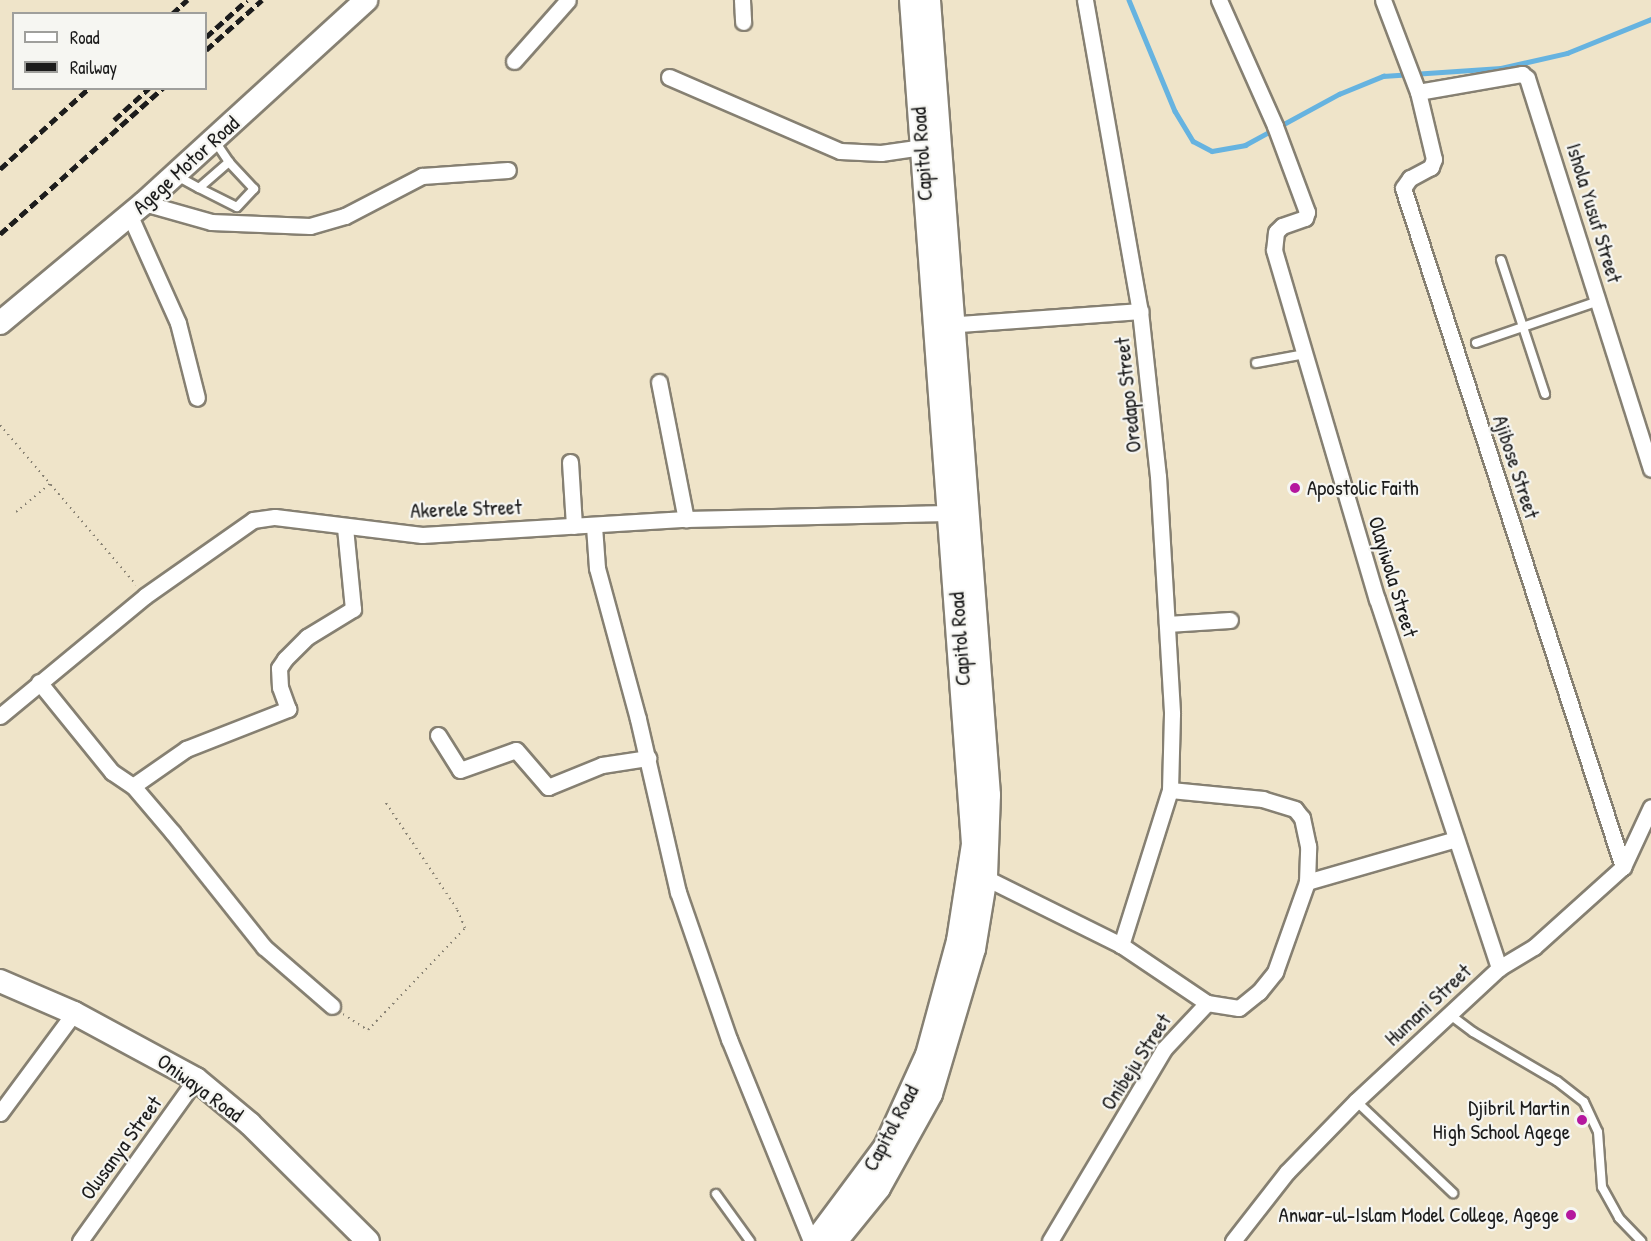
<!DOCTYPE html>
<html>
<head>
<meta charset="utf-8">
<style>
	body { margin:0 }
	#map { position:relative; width:1651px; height:1241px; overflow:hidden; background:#efe4c9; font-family:"Patrick Hand",sans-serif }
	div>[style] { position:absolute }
	.stream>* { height:4.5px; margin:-2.25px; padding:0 2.25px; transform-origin:2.25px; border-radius:2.25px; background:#66b3e0 }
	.path>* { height:2px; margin-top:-1px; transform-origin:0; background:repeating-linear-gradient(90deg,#868072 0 1.5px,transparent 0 6px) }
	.roads { filter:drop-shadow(2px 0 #868072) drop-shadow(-2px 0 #868072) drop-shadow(0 2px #868072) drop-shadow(0 -2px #868072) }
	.lane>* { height:8px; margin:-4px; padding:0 4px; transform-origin:4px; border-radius:4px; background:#fff }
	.street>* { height:15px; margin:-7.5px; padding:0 7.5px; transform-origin:7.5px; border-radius:7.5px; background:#fff }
	.secondary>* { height:22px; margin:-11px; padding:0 11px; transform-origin:11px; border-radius:11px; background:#fff }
	.rail>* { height:4.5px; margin-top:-2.25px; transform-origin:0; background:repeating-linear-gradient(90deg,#1c1c1c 0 9px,transparent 0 13.5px) }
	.dots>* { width:16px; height:16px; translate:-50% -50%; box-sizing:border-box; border:3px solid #f6f6f2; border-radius:50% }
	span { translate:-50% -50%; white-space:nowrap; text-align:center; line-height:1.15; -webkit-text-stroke:4.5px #f6f6f2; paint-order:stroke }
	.street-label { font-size:21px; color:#1c1c1c }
	.poi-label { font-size:21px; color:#1c1c1c }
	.left { translate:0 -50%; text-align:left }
	.right { translate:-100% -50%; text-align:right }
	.legend { position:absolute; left:12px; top:12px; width:195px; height:78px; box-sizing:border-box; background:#f6f6f2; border:2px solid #9f9f9c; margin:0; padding:8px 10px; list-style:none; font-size:18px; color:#1c1c1c }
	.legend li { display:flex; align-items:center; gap:12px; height:30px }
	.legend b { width:30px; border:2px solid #9f9f9c }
</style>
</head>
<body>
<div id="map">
	<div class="stream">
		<i style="left:1129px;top:0;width:120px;rotate:67.5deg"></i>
		<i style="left:1175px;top:111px;width:35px;rotate:59deg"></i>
		<i style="left:1193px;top:141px;width:21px;rotate:28deg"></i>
		<i style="left:1212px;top:151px;width:34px;rotate:-10deg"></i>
		<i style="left:1245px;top:145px;width:107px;rotate:-28.5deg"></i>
		<i style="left:1339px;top:94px;width:48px;rotate:-22.2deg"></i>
		<i style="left:1383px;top:76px;width:118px;rotate:-3.9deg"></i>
		<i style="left:1501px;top:68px;width:68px;rotate:-12.8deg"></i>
		<i style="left:1567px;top:53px;width:91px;rotate:-22deg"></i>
	</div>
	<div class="path">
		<i style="left:0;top:425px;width:210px;rotate:49.6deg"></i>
		<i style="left:16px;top:512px;width:47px;rotate:-39.8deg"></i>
		<i style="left:343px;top:1014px;width:30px;rotate:33deg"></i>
		<i style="left:368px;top:1030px;width:141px;rotate:-46.4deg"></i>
		<i style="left:465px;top:928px;width:21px;rotate:-113deg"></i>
		<i style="left:457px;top:909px;width:128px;rotate:-123.8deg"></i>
	</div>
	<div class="roads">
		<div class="lane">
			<i style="left:177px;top:176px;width:25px;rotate:29deg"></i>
			<i style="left:199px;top:188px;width:40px;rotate:-41deg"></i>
			<i style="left:229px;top:162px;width:27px;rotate:-124deg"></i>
			<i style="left:199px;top:188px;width:42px;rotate:26.6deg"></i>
			<i style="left:237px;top:207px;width:25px;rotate:-47deg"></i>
			<i style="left:254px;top:189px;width:37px;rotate:-133deg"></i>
			<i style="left:1501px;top:260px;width:141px;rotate:71.8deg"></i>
			<i style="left:1476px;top:343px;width:130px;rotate:-18.9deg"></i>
			<i style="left:1256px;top:363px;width:50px;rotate:-10.4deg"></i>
			<i style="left:1449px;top:1014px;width:30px;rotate:37deg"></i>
			<i style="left:1473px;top:1032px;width:97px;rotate:30.3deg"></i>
			<i style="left:1557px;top:1081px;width:34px;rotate:38deg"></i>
			<i style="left:1584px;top:1102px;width:33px;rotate:65deg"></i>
			<i style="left:1598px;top:1132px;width:55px;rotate:85.8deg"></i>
			<i style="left:1602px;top:1187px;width:35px;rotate:61deg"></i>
			<i style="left:1619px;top:1218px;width:32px;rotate:46deg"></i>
			<i style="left:1356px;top:1101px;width:134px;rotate:43.5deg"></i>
			<i style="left:716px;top:1194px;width:58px;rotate:54.1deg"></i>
		</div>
		<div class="street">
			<i style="left:742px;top:0;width:22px;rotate:87deg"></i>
			<i style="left:1085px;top:0;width:316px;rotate:80deg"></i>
			<i style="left:1140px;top:311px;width:166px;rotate:83.8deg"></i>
			<i style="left:1158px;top:476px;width:238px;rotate:86.6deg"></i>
			<i style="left:1172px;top:714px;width:76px;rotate:91.5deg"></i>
			<i style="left:1170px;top:790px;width:163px;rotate:107.5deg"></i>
			<i style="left:1219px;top:0;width:138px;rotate:66deg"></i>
			<i style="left:1275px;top:126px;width:92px;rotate:69.6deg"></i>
			<i style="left:1307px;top:212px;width:6px;rotate:108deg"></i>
			<i style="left:1305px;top:218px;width:24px;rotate:161deg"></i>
			<i style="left:1282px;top:226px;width:8px;rotate:135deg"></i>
			<i style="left:1276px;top:232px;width:18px;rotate:96deg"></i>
			<i style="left:1274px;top:250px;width:364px;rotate:73.6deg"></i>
			<i style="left:1377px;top:599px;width:389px;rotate:71.7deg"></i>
			<i style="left:1383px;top:0;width:98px;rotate:69.2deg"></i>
			<i style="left:1418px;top:92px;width:69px;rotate:76.6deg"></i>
			<i style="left:1434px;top:159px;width:9px;rotate:111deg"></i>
			<i style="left:1431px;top:167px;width:24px;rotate:152deg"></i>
			<i style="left:1410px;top:178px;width:12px;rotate:125deg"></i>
			<i style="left:1403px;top:188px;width:714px;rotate:72.05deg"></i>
			<i style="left:514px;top:61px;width:81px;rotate:-48.5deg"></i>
			<i style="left:669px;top:77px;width:186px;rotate:23.4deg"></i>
			<i style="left:840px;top:151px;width:41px;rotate:2.8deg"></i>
			<i style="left:881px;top:153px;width:41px;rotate:-8.3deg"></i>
			<i style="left:1418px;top:92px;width:106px;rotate:-9.8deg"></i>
			<i style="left:1522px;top:74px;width:6px;rotate:39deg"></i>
			<i style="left:1527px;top:78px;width:410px;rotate:72.4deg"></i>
			<i style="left:144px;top:203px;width:70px;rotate:15.8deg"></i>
			<i style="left:211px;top:222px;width:99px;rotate:2.3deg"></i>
			<i style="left:310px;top:226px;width:36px;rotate:-16deg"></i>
			<i style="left:345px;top:216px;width:87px;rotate:-27.5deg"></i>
			<i style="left:422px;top:176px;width:86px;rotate:-4deg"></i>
			<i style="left:130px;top:216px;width:117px;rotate:65.8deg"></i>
			<i style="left:178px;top:323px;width:77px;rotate:75.8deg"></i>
			<i style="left:946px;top:325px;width:195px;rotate:-4.1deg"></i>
			<i style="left:659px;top:382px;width:140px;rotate:78.9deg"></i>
			<i style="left:570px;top:462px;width:64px;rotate:86.4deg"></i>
			<i style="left:594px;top:526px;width:42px;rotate:85.9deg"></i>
			<i style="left:597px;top:568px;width:156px;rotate:74.8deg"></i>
			<i style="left:638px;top:719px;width:178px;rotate:77deg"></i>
			<i style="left:678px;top:892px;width:156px;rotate:70.9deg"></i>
			<i style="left:729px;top:1039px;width:218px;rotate:67.9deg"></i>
			<i style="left:1167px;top:624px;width:63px;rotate:-3.6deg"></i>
			<i style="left:39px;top:682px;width:116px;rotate:51deg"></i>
			<i style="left:112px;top:772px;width:25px;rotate:34deg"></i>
			<i style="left:133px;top:786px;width:62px;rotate:49.6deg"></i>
			<i style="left:173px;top:833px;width:146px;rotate:51.4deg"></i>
			<i style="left:264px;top:947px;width:90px;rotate:40.9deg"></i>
			<i style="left:0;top:716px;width:188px;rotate:-39.6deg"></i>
			<i style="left:145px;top:596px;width:132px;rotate:-35.1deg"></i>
			<i style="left:253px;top:520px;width:22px;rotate:-8deg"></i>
			<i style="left:275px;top:517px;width:148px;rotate:7deg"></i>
			<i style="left:422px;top:535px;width:264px;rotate:-3.5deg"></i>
			<i style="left:686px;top:519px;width:264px;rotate:-1.3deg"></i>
			<i style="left:438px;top:735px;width:41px;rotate:57.8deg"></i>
			<i style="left:460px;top:770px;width:59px;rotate:-19.7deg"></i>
			<i style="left:516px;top:750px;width:49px;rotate:49.1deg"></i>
			<i style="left:548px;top:787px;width:58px;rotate:-22.2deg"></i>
			<i style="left:602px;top:765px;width:47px;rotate:-8.7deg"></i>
			<i style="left:133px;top:786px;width:65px;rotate:-34.9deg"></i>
			<i style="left:186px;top:749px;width:110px;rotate:-21.4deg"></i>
			<i style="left:288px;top:709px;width:23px;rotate:-110deg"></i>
			<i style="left:280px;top:687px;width:19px;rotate:-93deg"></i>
			<i style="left:279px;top:668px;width:11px;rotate:-56deg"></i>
			<i style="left:285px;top:659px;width:31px;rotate:-45deg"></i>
			<i style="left:307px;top:637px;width:54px;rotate:-31.3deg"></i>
			<i style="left:353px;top:609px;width:81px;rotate:-95.6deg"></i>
			<i style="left:978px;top:874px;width:160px;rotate:26.4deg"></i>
			<i style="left:1121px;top:945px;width:104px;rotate:34deg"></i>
			<i style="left:1207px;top:1003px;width:32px;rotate:9deg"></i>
			<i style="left:1239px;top:1008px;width:26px;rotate:-39deg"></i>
			<i style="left:1259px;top:992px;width:26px;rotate:-51deg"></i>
			<i style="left:1275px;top:972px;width:96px;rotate:-70.4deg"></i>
			<i style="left:1307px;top:882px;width:36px;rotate:-88deg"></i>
			<i style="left:1308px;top:846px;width:29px;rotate:-102deg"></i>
			<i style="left:1302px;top:818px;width:11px;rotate:-128deg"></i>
			<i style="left:1295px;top:809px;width:34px;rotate:-163deg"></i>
			<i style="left:1263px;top:799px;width:93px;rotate:-174.5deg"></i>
			<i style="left:1307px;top:882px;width:155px;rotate:-16.1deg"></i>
			<i style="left:0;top:1113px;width:124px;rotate:-53.5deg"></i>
			<i style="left:80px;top:1241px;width:199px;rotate:-54.4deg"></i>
			<i style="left:1050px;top:1241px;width:223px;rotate:-59.3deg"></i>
			<i style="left:1164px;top:1049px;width:63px;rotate:-46.9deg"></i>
			<i style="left:1233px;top:1241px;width:88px;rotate:-52deg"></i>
			<i style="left:1287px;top:1172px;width:99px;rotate:-45.8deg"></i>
			<i style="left:1356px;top:1101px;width:195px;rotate:-42.9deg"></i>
			<i style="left:1499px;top:968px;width:41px;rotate:-31deg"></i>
			<i style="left:1534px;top:947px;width:120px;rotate:-42deg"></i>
			<i style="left:1623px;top:867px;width:66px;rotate:-65deg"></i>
		</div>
		<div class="secondary">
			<i style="left:0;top:323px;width:187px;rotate:-39.8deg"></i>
			<i style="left:144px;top:203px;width:301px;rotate:-42.4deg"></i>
			<i style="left:0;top:981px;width:81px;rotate:23.4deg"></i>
			<i style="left:74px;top:1013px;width:139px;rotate:28.4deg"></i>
			<i style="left:196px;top:1079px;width:70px;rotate:39.8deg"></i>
			<i style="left:250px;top:1124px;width:166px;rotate:44.8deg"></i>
			<i style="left:815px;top:1241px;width:117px;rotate:-53.3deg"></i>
			<i style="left:885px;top:1147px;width:101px;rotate:-65.5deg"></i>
			<i style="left:927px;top:1055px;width:118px;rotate:-74.8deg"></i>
			<i style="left:958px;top:941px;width:98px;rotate:-81.2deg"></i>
			<i style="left:973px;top:844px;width:846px;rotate:-94.2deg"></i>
			<i style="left:836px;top:1241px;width:68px;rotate:-50.9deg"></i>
			<i style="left:879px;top:1188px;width:107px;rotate:-61deg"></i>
			<i style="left:931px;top:1094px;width:151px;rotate:-73.5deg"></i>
			<i style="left:974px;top:949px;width:74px;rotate:-80.7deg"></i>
			<i style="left:986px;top:876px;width:81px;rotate:-87.9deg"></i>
			<i style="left:989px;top:795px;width:797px;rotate:-94.32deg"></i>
		</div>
	</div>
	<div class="rail">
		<i style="left:172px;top:14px;width:21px;rotate:-43deg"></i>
		<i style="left:206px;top:37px;width:55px;rotate:-42.1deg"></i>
		<i style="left:206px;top:50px;width:75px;rotate:-41.8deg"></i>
		<i style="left:114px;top:120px;width:47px;rotate:-42.4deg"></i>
		<i style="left:0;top:169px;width:120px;rotate:-42.3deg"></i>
		<i style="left:0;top:234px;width:219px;rotate:-41.9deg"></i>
	</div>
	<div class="dots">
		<i style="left:1295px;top:488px;background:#b5179e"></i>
		<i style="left:1582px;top:1120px;background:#b5179e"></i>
		<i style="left:1571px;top:1215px;background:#b5179e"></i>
	</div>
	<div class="street-label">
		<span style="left:922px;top:154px;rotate:-94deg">Capitol Road</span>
		<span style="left:186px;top:165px;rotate:-42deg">Agege Motor Road</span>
		<span style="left:1594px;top:213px;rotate:73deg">Ishola Yusuf Street</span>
		<span style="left:1128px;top:395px;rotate:-96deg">Oredapo Street</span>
		<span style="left:1516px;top:467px;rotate:72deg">Ajibose Street</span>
		<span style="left:466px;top:509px;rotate:-2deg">Akerele Street</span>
		<span style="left:1393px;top:577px;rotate:73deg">Olayiwola Street</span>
		<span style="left:960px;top:639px;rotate:-94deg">Capitol Road</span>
		<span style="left:1428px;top:1005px;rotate:-43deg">Humani Street</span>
		<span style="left:1136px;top:1062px;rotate:-57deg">Onibeju Street</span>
		<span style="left:200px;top:1088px;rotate:36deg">Oniwaya Road</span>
		<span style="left:891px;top:1128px;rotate:-62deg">Capitol Road</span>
		<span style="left:121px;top:1148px;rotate:-54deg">Olusanya Street</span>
	</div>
	<div class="poi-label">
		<span class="left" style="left:1307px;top:488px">Apostolic Faith</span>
		<span class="right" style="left:1570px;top:1120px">Djibril Martin<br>High School Agege</span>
		<span class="right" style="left:1559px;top:1215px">Anwar-ul-Islam Model College, Agege</span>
	</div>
	<ul class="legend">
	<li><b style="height:8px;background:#fff"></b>Road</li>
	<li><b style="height:8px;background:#1c1c1c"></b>Railway</li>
	</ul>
</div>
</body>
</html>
